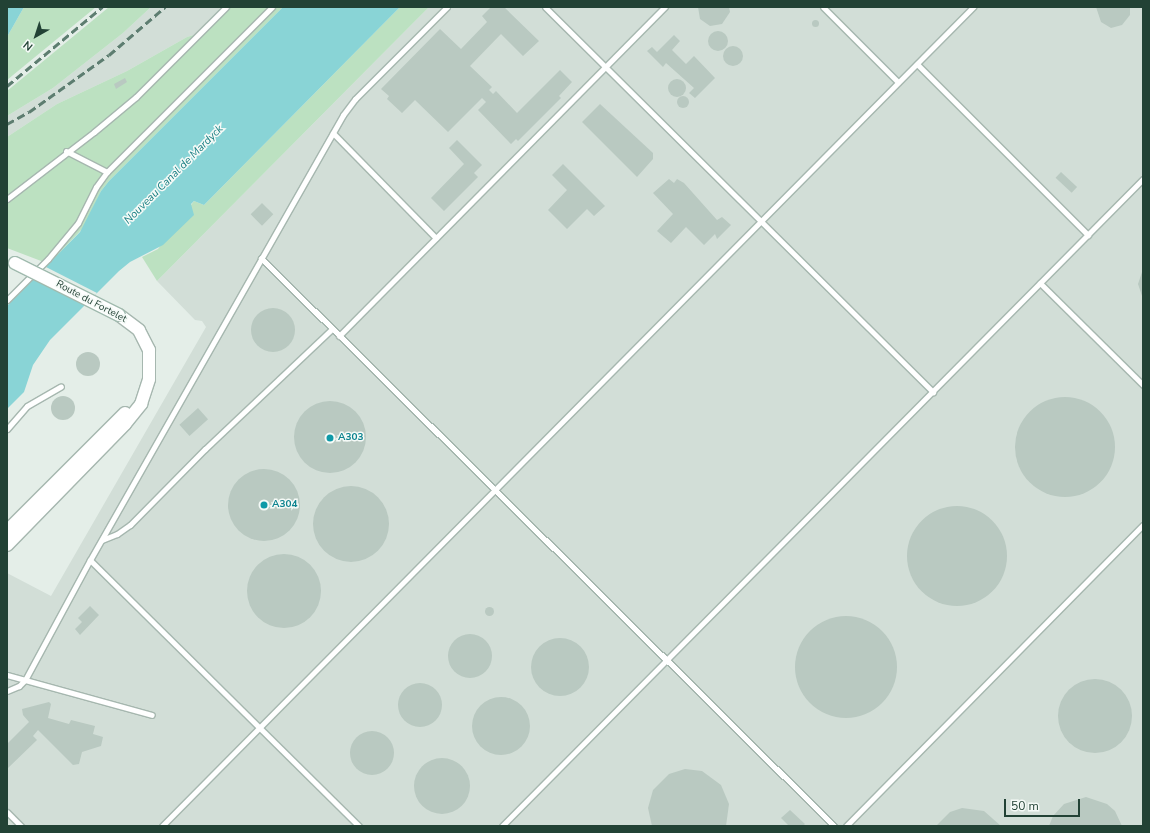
<!DOCTYPE html>
<html>
<head>
<meta charset="utf-8">
<style>
	body { margin:0 }
	#map { position:relative; width:1150px; height:833px; overflow:hidden; background:#e4eee8; font-family:"Nunito Sans",sans-serif }
	div>[style] { position:absolute }
	.built>* { inset:0; background:#d2ded7 }
	.green>* { inset:0; background:#bce1c1 }
	.water>* { inset:0; background:#89d4d6 }
	.pier>* { inset:0; background:#e4eee8 }
	.building>* { inset:0; background:#b9c9c1; transform-origin:0 0 }
	.round { border-radius:50% }
	.roads { filter:drop-shadow(1px 0 #a6b7af) drop-shadow(-1px 0 #a6b7af) drop-shadow(0 1px #a6b7af) drop-shadow(0 -1px #a6b7af) }
	.service>* { height:5px; margin:-2.5px; padding:0 2.5px; transform-origin:2.5px; border-radius:2.5px; background:#fff }
	.secondary>* { height:12px; margin:-6px; padding:0 6px; transform-origin:6px; border-radius:6px; background:#fff }
	.rail>* { height:3px; margin-top:-1.5px; transform-origin:0; background:repeating-linear-gradient(90deg,#5d7d70 0 8px,transparent 0 12px) }
	.bridges { filter:drop-shadow(1px 0 #a1bbaf) drop-shadow(-1px 0 #a1bbaf) drop-shadow(0 1px #a1bbaf) drop-shadow(0 -1px #a1bbaf) }
	.secondary-bridge>* { height:12px; margin:-6px; padding:0 6px; transform-origin:6px; border-radius:6px; background:#fff }
	.dots>* { width:11px; height:11px; translate:-50% -50%; box-sizing:border-box; border:2px solid #f5faf7; border-radius:50% }
	span { translate:-50% -50%; white-space:nowrap; text-align:center; line-height:1.15; -webkit-text-stroke:3px #f5faf7; paint-order:stroke }
	.street-label { font-size:10px; color:#224235 }
	.culture-label { font-size:10px; color:#0d838f; font-weight:700 }
	.left { translate:0 -50%; text-align:left }
	.water-label { font-size:11px; color:#177e82; font-style:italic }
	.frame { position:absolute; inset:0; border:8px solid #224235; pointer-events:none }
	.north { position:absolute; left:16px; top:16px; width:40px; height:40px; -webkit-text-stroke:3px #f5faf7; paint-order:stroke; rotate:219deg; font-size:11px; font-weight:700; line-height:16px; text-align:center; color:#224235 }
	.north::after { content:''; display:block; margin:auto; width:14px; height:18px; background:#224235; clip-path:polygon(50% 0,100% 100%,50% 72%,0 100%) }
	.scale { position:absolute; left:1004px; top:799px; width:76px; height:18px; box-sizing:border-box; border:2px solid #224235; border-top:0; padding-left:5px; font-size:12px; line-height:14px; white-space:nowrap; color:#224235; -webkit-text-stroke:3px #f5faf7; paint-order:stroke }
</style>
</head>
<body>
<div id="map">
	<div class="built">
		<i style="clip-path:polygon(151px 7px,229px 7px,204px 32px,187px 37px,127px 71px,57px 104px,7px 137px,7px 116px,53px 88px,123px 33px)"></i>
		<i style="clip-path:polygon(429px 7px,1143px 7px,1143px 826px,7px 826px,7px 573px,51px 596px,206px 327px,202px 321px,195px 320px,157px 281px)"></i>
	</div>
	<div class="green">
		<i style="clip-path:polygon(24px 7px,96px 7px,7px 80px,7px 37px)"></i>
		<i style="clip-path:polygon(109px 7px,151px 7px,123px 33px,53px 88px,7px 116px,7px 91px)"></i>
		<i style="clip-path:polygon(229px 7px,283px 7px,109px 181px,101px 191px,84px 227px,49px 264px,7px 248px,7px 137px,57px 104px,127px 71px,187px 37px,204px 32px)"></i>
		<i style="clip-path:polygon(400px 7px,429px 7px,157px 281px,142px 257px,158px 249px,194px 201px,204px 205px)"></i>
	</div>
	<div class="water">
		<i style="clip-path:polygon(7px 7px,24px 7px,7px 37px)"></i>
		<i style="clip-path:polygon(283px 7px,400px 7px,204px 205px,194px 201px,191px 204px,194px 215px,163px 245px,130px 262px,119px 271px,50px 340px,33px 365px,24px 392px,7px 409px,7px 306px,80px 232px,101px 191px,109px 181px)"></i>
	</div>
	<div class="pier">
		<i style="clip-path:polygon(44px 266px,97px 293px,85px 305px,33px 278px)"></i>
	</div>
	<div class="building">
		<i style="clip-path:polygon(491px 7px,504px 7px,539px 41px,523px 56px,501px 34px,470px 66px,492px 87px,489px 90px,493px 94px,496px 91px,517px 113px,560px 70px,572px 82px,559px 96px,561px 98px,518px 141px,516px 139px,511px 144px,478px 110px,486px 102px,482px 98px,448px 132px,415px 100px,402px 113px,387px 99px,389px 96px,381px 89px,440px 29px,461px 49px,487px 22px,482px 16px)"></i>
		<i style="clip-path:polygon(698px 7px,729px 7px,730px 12px,722px 24px,710px 26px,700px 19px)"></i>
		<i style="clip-path:polygon(1096px 7px,1130px 7px,1130px 15px,1122px 25px,1111px 28px,1101px 22px)"></i>
		<i class="round" style="left:811.5px;top:19.5px;width:7px;height:7px"></i>
		<i class="round" style="left:708px;top:31px;width:20px;height:20px"></i>
		<i style="clip-path:polygon(674px 35px,680px 41px,672px 50px,686px 64px,694px 56px,715px 78px,695px 98px,689px 93px,694px 88px,666px 63px,663px 67px,647px 51px,652px 47px,657px 52px)"></i>
		<i class="round" style="left:723px;top:46px;width:20px;height:20px"></i>
		<i style="clip-path:polygon(125px 78px,127px 82px,116px 89px,114px 84px)"></i>
		<i class="round" style="left:668px;top:79px;width:18px;height:18px"></i>
		<i class="round" style="left:677px;top:96px;width:12px;height:12px"></i>
		<i style="clip-path:polygon(600px 104px,653px 153px,653px 159px,637px 177px,582px 122px)"></i>
		<i style="clip-path:polygon(457px 140px,482px 165px,474px 173px,478px 177px,444px 211px,431px 198px,464px 164px,449px 148px)"></i>
		<i style="clip-path:polygon(563px 164px,605px 206px,594px 216px,587px 209px,567px 229px,548px 210px,567px 190px,552px 175px)"></i>
		<i style="left:1061px;top:172px;width:22px;height:8px;rotate:43deg"></i>
		<i style="clip-path:polygon(669px 179px,674px 183px,677px 179px,684px 183px,717px 220px,722px 217px,731px 225px,717px 239px,715px 234px,704px 245px,686px 227px,671px 243px,657px 231px,673px 214px,653px 193px)"></i>
		<i style="left:262px;top:203px;width:16px;height:16px;rotate:45deg"></i>
		<i style="clip-path:polygon(1143px 269px,1143px 299px,1138px 284px)"></i>
		<i class="round" style="left:251px;top:308px;width:44px;height:44px"></i>
		<i class="round" style="left:76px;top:352px;width:24px;height:24px"></i>
		<i class="round" style="left:51px;top:396px;width:24px;height:24px"></i>
		<i class="round" style="left:1015px;top:397px;width:100px;height:100px"></i>
		<i class="round" style="left:294px;top:401px;width:72px;height:72px"></i>
		<i style="left:198px;top:408px;width:15px;height:25px;rotate:48deg"></i>
		<i class="round" style="left:228px;top:469px;width:72px;height:72px"></i>
		<i class="round" style="left:313px;top:486px;width:76px;height:76px"></i>
		<i class="round" style="left:907px;top:506px;width:100px;height:100px"></i>
		<i class="round" style="left:247px;top:554px;width:74px;height:74px"></i>
		<i style="clip-path:polygon(90px 606px,99px 615px,80px 635px,75px 629px,82px 622px,78px 618px)"></i>
		<i class="round" style="left:484.5px;top:606.5px;width:9px;height:9px"></i>
		<i class="round" style="left:795px;top:616px;width:102px;height:102px"></i>
		<i class="round" style="left:448px;top:634px;width:44px;height:44px"></i>
		<i class="round" style="left:531px;top:638px;width:58px;height:58px"></i>
		<i class="round" style="left:1058px;top:679px;width:74px;height:74px"></i>
		<i class="round" style="left:398px;top:683px;width:44px;height:44px"></i>
		<i class="round" style="left:472px;top:697px;width:58px;height:58px"></i>
		<i style="clip-path:polygon(49px 702px,51px 704px,48px 718px,69px 724px,71px 720px,95px 726px,93px 734px,103px 737px,101px 746px,82px 752px,79px 764px,73px 765px,38px 730px,33px 736px,37px 740px,7px 769px,7px 744px,29px 722px,23px 715px,22px 709px)"></i>
		<i class="round" style="left:350px;top:731px;width:44px;height:44px"></i>
		<i class="round" style="left:414px;top:758px;width:56px;height:56px"></i>
		<i style="clip-path:polygon(685px 769px,702px 771px,721px 785px,729px 804px,726px 826px,652px 826px,648px 808px,653px 790px,669px 774px)"></i>
		<i style="clip-path:polygon(1086px 797px,1107px 804px,1115px 811px,1122px 826px,1049px 826px,1053px 816px,1064px 804px)"></i>
		<i style="clip-path:polygon(962px 808px,984px 811px,1001px 826px,936px 826px,950px 812px)"></i>
		<i style="clip-path:polygon(790px 810px,805px 824px,803px 826px,789px 826px,781px 818px)"></i>
	</div>
	<div class="roads">
		<div class="service">
			<i style="left:545px;top:7px;width:547px;rotate:44.78deg"></i>
			<i style="left:823px;top:7px;width:106px;rotate:45deg"></i>
			<i style="left:917px;top:64px;width:242px;rotate:45deg"></i>
			<i style="left:333px;top:133px;width:147px;rotate:45.6deg"></i>
			<i style="left:107px;top:172px;width:233px;rotate:-45deg"></i>
			<i style="left:7px;top:199px;width:110px;rotate:-37.6deg"></i>
			<i style="left:94px;top:132px;width:55px;rotate:-39.8deg"></i>
			<i style="left:136px;top:97px;width:127px;rotate:-45deg"></i>
			<i style="left:261px;top:258px;width:807px;rotate:44.75deg"></i>
			<i style="left:1040px;top:283px;width:145px;rotate:44.7deg"></i>
			<i style="left:7px;top:300px;width:58px;rotate:-45deg"></i>
			<i style="left:48px;top:259px;width:47px;rotate:-50.2deg"></i>
			<i style="left:78px;top:223px;width:40px;rotate:-63.4deg"></i>
			<i style="left:96px;top:187px;width:19px;rotate:-54deg"></i>
			<i style="left:107px;top:172px;width:46px;rotate:-152.9deg"></i>
			<i style="left:339px;top:336px;width:463px;rotate:-45.3deg"></i>
			<i style="left:7px;top:429px;width:30px;rotate:-49deg"></i>
			<i style="left:27px;top:406px;width:39px;rotate:-30deg"></i>
			<i style="left:102px;top:540px;width:16px;rotate:-22deg"></i>
			<i style="left:117px;top:534px;width:16px;rotate:-35deg"></i>
			<i style="left:130px;top:525px;width:107px;rotate:-45.4deg"></i>
			<i style="left:205px;top:449px;width:175px;rotate:-43.4deg"></i>
			<i style="left:90px;top:560px;width:378px;rotate:44.7deg"></i>
			<i style="left:7px;top:675px;width:150px;rotate:15.4deg"></i>
			<i style="left:7px;top:691px;width:13px;rotate:-23deg"></i>
			<i style="left:19px;top:686px;width:8px;rotate:-45deg"></i>
			<i style="left:25px;top:680px;width:136px;rotate:-61.6deg"></i>
			<i style="left:90px;top:560px;width:512px;rotate:-60.38deg"></i>
			<i style="left:343px;top:115px;width:20px;rotate:-53deg"></i>
			<i style="left:355px;top:99px;width:130px;rotate:-45deg"></i>
			<i style="left:7px;top:812px;width:20px;rotate:45deg"></i>
			<i style="left:162px;top:826px;width:1153px;rotate:-45.28deg"></i>
			<i style="left:502px;top:826px;width:911px;rotate:-45.27deg"></i>
			<i style="left:846px;top:826px;width:423px;rotate:-45.4deg"></i>
		</div>
		<div class="secondary">
			<i style="left:7px;top:531px;width:167px;rotate:-45deg"></i>
			<i style="left:7px;top:545px;width:169px;rotate:-45.7deg"></i>
			<i style="left:125px;top:424px;width:26px;rotate:-51deg"></i>
			<i style="left:141px;top:404px;width:26px;rotate:-72deg"></i>
			<i style="left:149px;top:379px;width:29px;rotate:-90deg"></i>
			<i style="left:149px;top:350px;width:22px;rotate:-117deg"></i>
			<i style="left:139px;top:330px;width:25px;rotate:-143deg"></i>
		</div>
	</div>
	<div class="rail">
		<i style="left:7px;top:86px;width:124px;rotate:-39.7deg"></i>
		<i style="left:7px;top:124px;width:25px;rotate:-29deg"></i>
		<i style="left:29px;top:112px;width:98px;rotate:-35.5deg"></i>
		<i style="left:109px;top:55px;width:74px;rotate:-40.6deg"></i>
	</div>
	<div class="bridges">
		<div class="secondary-bridge">
			<i style="left:15px;top:263px;width:116px;rotate:26.6deg"></i>
		</div>
	</div>
	<div class="dots">
		<i style="left:330px;top:438px;background:#0f9aa8"></i>
		<i style="left:264px;top:505px;background:#0f9aa8"></i>
	</div>
	<div class="street-label">
		<span style="left:91px;top:302px;rotate:28deg">Route du Fortelet</span>
	</div>
	<div class="culture-label">
		<span class="left" style="left:338px;top:438px">A303</span>
		<span class="left" style="left:272px;top:505px">A304</span>
	</div>
	<div class="water-label">
		<span style="left:174px;top:175px;rotate:-45deg">Nouveau Canal de Mardyck</span>
	</div>
	<div class="frame"></div>
	<div class="north">N</div>
	<div class="scale">50 m</div>
</div>
</body>
</html>
